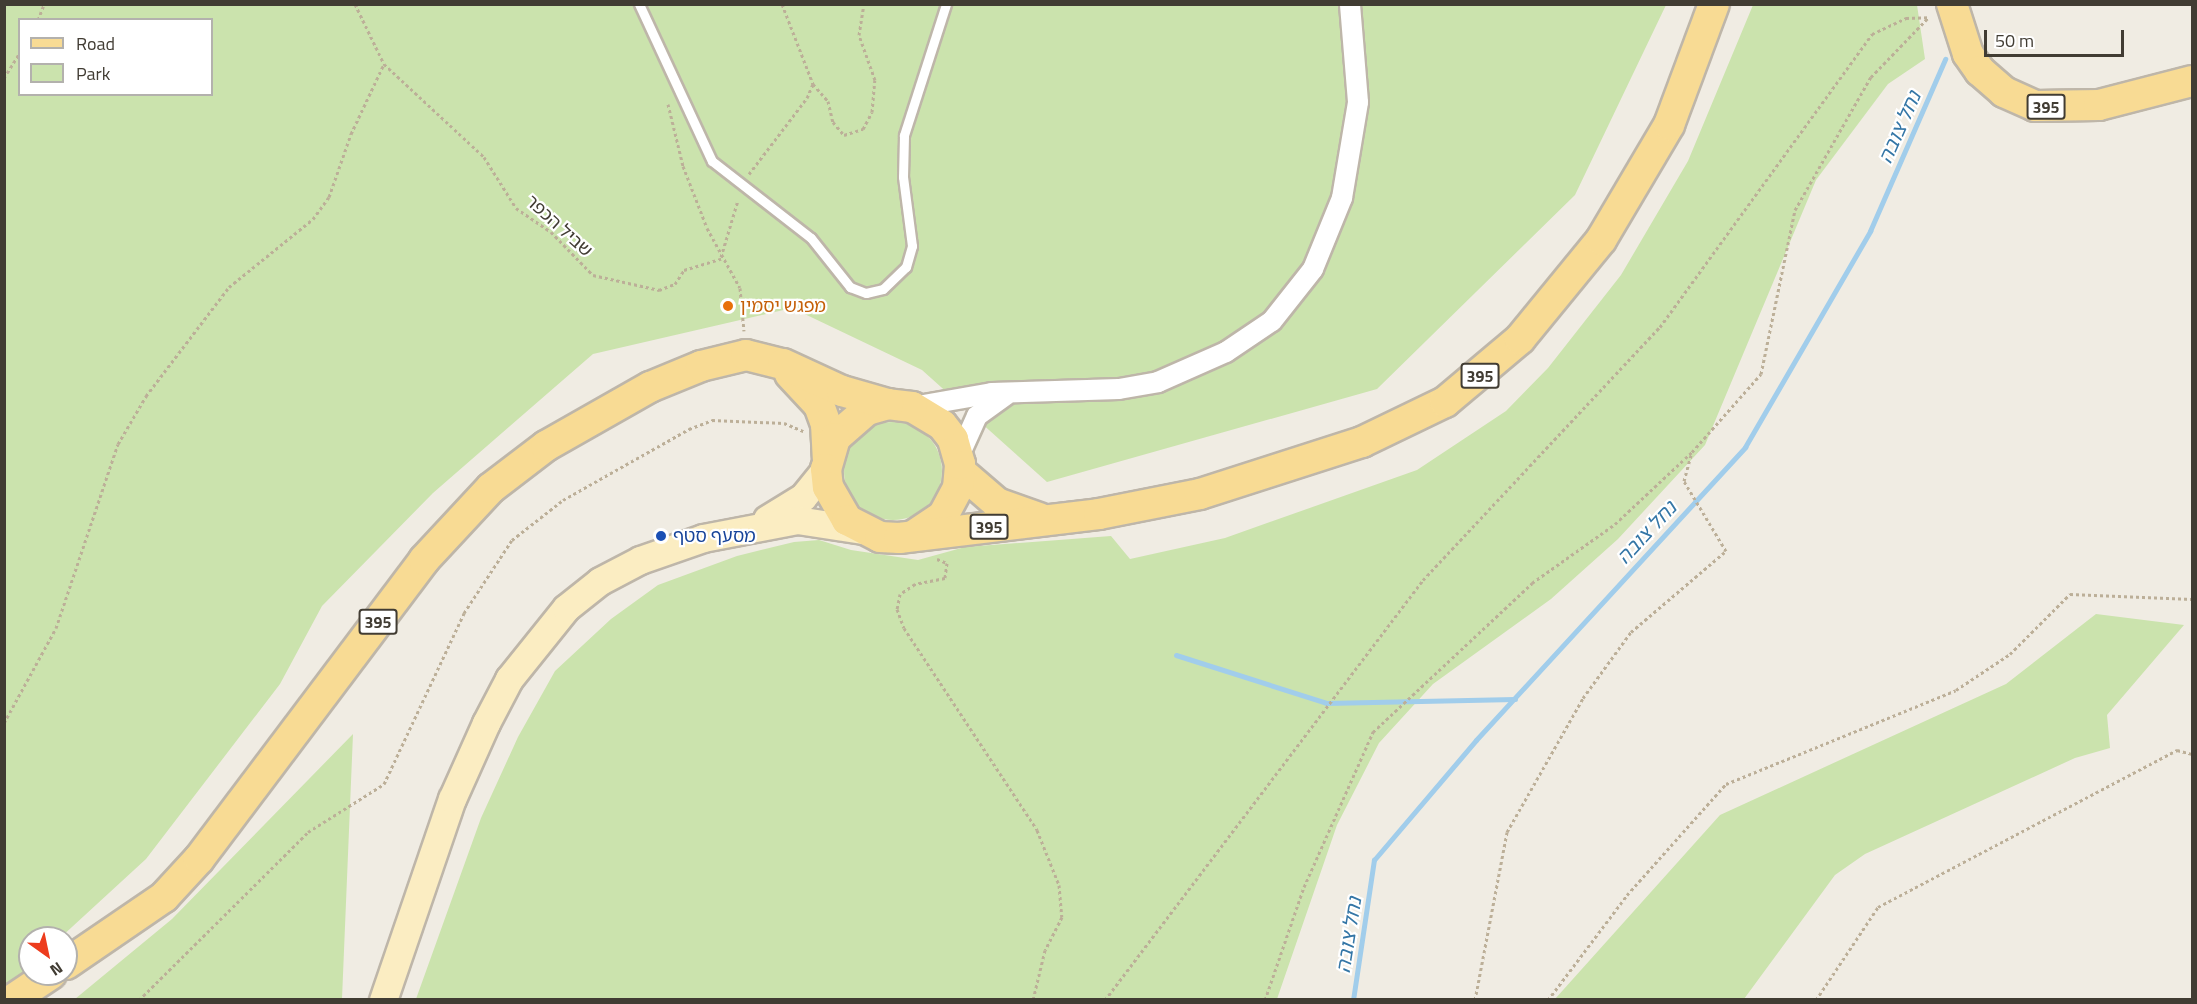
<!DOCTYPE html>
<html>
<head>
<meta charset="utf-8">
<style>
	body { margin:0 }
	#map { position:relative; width:2197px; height:1004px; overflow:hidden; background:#f0ece3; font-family:"Titillium Web","Noto Sans Hebrew",sans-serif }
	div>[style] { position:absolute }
	.green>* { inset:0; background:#cbe3ad }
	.round { border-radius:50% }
	.stream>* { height:5px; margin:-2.5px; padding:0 2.5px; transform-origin:2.5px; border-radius:2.5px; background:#a1cdeb }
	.path>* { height:3px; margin-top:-1.5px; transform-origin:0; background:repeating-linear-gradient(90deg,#bcaf98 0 3px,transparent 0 6px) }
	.roads { filter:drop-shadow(2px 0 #beb6a9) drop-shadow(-2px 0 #beb6a9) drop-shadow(0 2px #beb6a9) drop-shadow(0 -2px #beb6a9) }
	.lane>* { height:9px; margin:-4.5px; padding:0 4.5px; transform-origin:4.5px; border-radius:4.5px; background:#fff }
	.street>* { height:20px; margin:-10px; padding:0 10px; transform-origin:10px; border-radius:10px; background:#fff }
	.secondary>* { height:27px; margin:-13.5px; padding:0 13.5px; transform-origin:13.5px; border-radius:13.5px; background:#fbedc2 }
	.primary>* { height:30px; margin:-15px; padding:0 15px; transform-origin:15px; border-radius:15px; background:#f8db94 }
	.dots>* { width:16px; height:16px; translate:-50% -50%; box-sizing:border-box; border:3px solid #fff; border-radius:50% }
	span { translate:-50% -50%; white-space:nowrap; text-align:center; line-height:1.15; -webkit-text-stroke:4.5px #fff; paint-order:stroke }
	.shield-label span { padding:2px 4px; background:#fff; border:2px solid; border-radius:4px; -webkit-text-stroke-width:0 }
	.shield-label { font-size:16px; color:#413c33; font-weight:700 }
	.street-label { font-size:18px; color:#413c33 }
	.food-label { font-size:18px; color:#c56008 }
	.left { translate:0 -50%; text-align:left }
	.transit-label { font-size:18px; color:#164399 }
	.water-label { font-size:20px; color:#3476a6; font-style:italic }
	.frame { position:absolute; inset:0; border:6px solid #413c33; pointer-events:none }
	.legend { position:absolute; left:18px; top:18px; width:195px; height:78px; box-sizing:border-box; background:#fff; border:2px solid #b3b1ad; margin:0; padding:8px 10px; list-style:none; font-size:18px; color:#413c33 }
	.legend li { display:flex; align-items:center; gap:12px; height:30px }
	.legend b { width:30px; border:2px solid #b3b1ad }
	.north { position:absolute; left:18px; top:926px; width:60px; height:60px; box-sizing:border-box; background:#fff; border:2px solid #b3b1ad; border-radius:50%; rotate:147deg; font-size:16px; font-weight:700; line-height:24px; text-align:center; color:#413c33 }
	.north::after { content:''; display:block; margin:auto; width:21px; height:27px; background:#ed3c1d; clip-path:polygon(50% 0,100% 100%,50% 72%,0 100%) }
	.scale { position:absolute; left:1984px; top:30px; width:140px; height:27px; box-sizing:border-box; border:3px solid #413c33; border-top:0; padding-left:8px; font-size:18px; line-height:21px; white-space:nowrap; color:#413c33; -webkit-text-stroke:4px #fff; paint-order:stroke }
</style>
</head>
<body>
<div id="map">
	<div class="green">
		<i style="clip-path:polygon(evenodd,5px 5px,1666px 5px,1575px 195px,1377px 389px,1047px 482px,922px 370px,792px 308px,593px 354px,433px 493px,322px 606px,280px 684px,146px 859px,60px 938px,30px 938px,30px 966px,5px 987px,5px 5px,20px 20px,212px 20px,212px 94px,20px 94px,20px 20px)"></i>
		<i style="clip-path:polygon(1753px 5px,1917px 5px,1925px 59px,1888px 84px,1816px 180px,1705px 445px,1618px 539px,1551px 599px,1433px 684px,1379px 743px,1337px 825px,1277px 999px,416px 999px,481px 818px,518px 737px,555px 671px,611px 619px,658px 585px,737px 556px,794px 542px,819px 540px,851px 550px,918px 560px,965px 547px,1111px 536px,1130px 559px,1225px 538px,1417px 470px,1506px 411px,1548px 368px,1621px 275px,1688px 161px)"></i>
		<i class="round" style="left:844px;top:422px;width:98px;height:98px"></i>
		<i style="clip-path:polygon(2096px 614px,2184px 625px,2107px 715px,2110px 748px,2075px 758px,1865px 854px,1835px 875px,1744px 999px,1555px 999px,1720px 815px,2006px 684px)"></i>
		<i style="clip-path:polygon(353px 734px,342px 999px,75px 999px,172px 919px)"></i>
	</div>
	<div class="stream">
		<i style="left:1176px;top:655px;width:157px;rotate:17.7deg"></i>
		<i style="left:1326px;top:703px;width:189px;rotate:-1.2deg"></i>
		<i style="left:1353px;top:1000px;width:142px;rotate:-81.5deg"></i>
		<i style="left:1374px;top:860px;width:157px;rotate:-49.6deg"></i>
		<i style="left:1476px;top:740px;width:398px;rotate:-47.4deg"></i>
		<i style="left:1745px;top:447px;width:250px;rotate:-59.9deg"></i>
		<i style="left:1870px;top:231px;width:188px;rotate:-66.4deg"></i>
	</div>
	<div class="path">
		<i style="left:355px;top:4px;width:67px;rotate:64.2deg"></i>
		<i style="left:384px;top:64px;width:137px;rotate:42.9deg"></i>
		<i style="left:484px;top:157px;width:60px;rotate:57.9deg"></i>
		<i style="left:516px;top:208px;width:42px;rotate:34.4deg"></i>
		<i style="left:551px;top:232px;width:60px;rotate:45.7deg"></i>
		<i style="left:593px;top:275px;width:68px;rotate:12.8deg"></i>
		<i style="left:659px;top:290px;width:17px;rotate:-21deg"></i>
		<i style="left:675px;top:284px;width:17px;rotate:-57deg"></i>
		<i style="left:684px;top:270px;width:39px;rotate:-17deg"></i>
		<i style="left:782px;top:4px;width:86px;rotate:68.8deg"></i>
		<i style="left:813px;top:84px;width:23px;rotate:49deg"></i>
		<i style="left:828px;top:101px;width:22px;rotate:77deg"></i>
		<i style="left:833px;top:122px;width:17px;rotate:50deg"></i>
		<i style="left:844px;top:135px;width:20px;rotate:-18deg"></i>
		<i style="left:863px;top:129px;width:19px;rotate:-62deg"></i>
		<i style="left:872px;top:112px;width:32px;rotate:-85deg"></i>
		<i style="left:875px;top:80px;width:48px;rotate:-109.6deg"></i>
		<i style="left:859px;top:35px;width:31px;rotate:-81deg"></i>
		<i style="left:38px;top:20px;width:17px;rotate:-69deg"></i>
		<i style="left:4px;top:78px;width:31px;rotate:-58deg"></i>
		<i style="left:668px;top:104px;width:64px;rotate:76.4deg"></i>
		<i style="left:683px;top:166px;width:66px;rotate:68.8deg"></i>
		<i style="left:707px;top:228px;width:68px;rotate:61.2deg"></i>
		<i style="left:740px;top:288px;width:43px;rotate:84.7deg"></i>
		<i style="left:749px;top:174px;width:96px;rotate:-52.7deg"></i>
		<i style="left:807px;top:98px;width:15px;rotate:-67deg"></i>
		<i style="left:721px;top:257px;width:59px;rotate:-73.4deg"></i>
		<i style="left:937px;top:559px;width:11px;rotate:22deg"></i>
		<i style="left:947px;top:563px;width:15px;rotate:98deg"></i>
		<i style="left:945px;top:578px;width:31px;rotate:169deg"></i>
		<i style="left:915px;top:584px;width:18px;rotate:146deg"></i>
		<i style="left:900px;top:594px;width:15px;rotate:101deg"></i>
		<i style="left:897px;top:609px;width:20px;rotate:70deg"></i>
		<i style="left:904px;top:628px;width:242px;rotate:56.6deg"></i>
		<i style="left:1037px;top:830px;width:59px;rotate:68.2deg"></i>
		<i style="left:1059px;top:885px;width:32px;rotate:85deg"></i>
		<i style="left:1062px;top:917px;width:37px;rotate:117deg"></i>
		<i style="left:1045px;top:950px;width:51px;rotate:103.5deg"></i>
		<i style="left:4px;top:723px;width:108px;rotate:-61.3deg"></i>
		<i style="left:56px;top:628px;width:194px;rotate:-71.4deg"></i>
		<i style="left:118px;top:444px;width:56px;rotate:-59.7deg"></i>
		<i style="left:146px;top:396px;width:137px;rotate:-52.7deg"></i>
		<i style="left:229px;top:287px;width:108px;rotate:-39deg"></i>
		<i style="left:313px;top:219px;width:27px;rotate:-54deg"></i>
		<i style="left:329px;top:197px;width:67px;rotate:-70.8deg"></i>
		<i style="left:351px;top:134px;width:77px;rotate:-64.8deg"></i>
		<i style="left:139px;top:1000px;width:238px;rotate:-44.8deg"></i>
		<i style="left:308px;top:832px;width:90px;rotate:-32.3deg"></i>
		<i style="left:384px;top:784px;width:189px;rotate:-64.9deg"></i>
		<i style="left:464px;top:613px;width:87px;rotate:-56.7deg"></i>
		<i style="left:512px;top:540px;width:65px;rotate:-38.1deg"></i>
		<i style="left:563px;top:500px;width:145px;rotate:-29.4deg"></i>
		<i style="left:689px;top:429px;width:25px;rotate:-21deg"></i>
		<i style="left:712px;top:420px;width:72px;rotate:2.4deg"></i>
		<i style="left:784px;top:423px;width:21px;rotate:23deg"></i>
		<i style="left:1105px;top:1000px;width:527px;rotate:-52.87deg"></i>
		<i style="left:1423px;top:580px;width:347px;rotate:-46.9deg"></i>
		<i style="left:1660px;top:327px;width:362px;rotate:-54.1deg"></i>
		<i style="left:1872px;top:34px;width:38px;rotate:-25deg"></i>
		<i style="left:1906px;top:18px;width:23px;rotate:-2deg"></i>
		<i style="left:1265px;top:1000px;width:120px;rotate:-71deg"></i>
		<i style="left:1304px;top:887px;width:170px;rotate:-66deg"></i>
		<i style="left:1373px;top:732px;width:218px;rotate:-43.1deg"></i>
		<i style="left:1532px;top:583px;width:102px;rotate:-35.4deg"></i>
		<i style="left:1615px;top:524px;width:105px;rotate:-43.1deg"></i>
		<i style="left:1692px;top:452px;width:104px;rotate:-48.5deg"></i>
		<i style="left:1761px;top:374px;width:167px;rotate:-78.3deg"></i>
		<i style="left:1795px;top:210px;width:153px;rotate:-60.3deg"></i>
		<i style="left:1871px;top:77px;width:83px;rotate:-46deg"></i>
		<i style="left:1475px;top:1000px;width:171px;rotate:-79.2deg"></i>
		<i style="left:1507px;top:832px;width:154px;rotate:-60.4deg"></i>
		<i style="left:1583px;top:698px;width:82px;rotate:-54deg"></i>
		<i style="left:1631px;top:632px;width:125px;rotate:-40.5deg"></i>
		<i style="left:1726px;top:551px;width:82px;rotate:-121deg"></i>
		<i style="left:1684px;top:481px;width:30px;rotate:-75deg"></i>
		<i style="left:1548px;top:1000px;width:131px;rotate:-53deg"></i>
		<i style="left:1627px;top:895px;width:149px;rotate:-48.3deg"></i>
		<i style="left:1726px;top:784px;width:248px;rotate:-22.2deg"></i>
		<i style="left:1956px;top:690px;width:65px;rotate:-33.7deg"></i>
		<i style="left:2010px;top:654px;width:85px;rotate:-45deg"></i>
		<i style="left:2070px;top:594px;width:122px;rotate:2.3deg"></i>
		<i style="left:1816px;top:1000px;width:112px;rotate:-56.3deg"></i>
		<i style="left:1878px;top:907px;width:338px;rotate:-27.7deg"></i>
		<i style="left:2177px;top:750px;width:16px;rotate:15deg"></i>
	</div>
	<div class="roads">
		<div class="lane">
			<i style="left:639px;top:4px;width:173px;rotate:65.1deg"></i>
			<i style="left:712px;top:161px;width:125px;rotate:37.9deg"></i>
			<i style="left:811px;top:238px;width:63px;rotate:51.5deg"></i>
			<i style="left:850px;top:287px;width:17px;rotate:21deg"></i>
			<i style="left:866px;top:293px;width:17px;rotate:-13deg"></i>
			<i style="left:883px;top:289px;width:32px;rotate:-44deg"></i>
			<i style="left:906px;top:267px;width:22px;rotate:-74deg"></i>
			<i style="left:912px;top:246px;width:70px;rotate:-97.4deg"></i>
			<i style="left:903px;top:177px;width:42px;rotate:-88.6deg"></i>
			<i style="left:904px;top:135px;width:138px;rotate:-72.2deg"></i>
		</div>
		<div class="street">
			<i style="left:912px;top:407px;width:81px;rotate:-9.9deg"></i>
			<i style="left:992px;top:393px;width:127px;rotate:-1.8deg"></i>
			<i style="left:1119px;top:389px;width:40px;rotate:-10deg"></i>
			<i style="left:1158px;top:382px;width:74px;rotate:-23.8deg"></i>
			<i style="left:1226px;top:352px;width:55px;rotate:-34deg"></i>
			<i style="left:1272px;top:321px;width:66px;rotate:-51.7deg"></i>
			<i style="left:1313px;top:269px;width:77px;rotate:-67.8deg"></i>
			<i style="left:1342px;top:198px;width:97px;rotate:-80.5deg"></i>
			<i style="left:1358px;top:102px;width:98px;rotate:-94.7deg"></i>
			<i style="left:959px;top:456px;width:44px;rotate:-65.8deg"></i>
			<i style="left:977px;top:416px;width:36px;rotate:-36deg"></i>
		</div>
		<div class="secondary">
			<i style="left:767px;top:519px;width:42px;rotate:-31.4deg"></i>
			<i style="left:803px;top:497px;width:36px;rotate:-51deg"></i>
			<i style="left:383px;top:1000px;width:213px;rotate:-71.1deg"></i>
			<i style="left:452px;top:799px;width:83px;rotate:-65.9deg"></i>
			<i style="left:486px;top:723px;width:50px;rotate:-62.4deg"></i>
			<i style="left:509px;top:679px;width:91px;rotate:-51.2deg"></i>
			<i style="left:566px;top:608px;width:43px;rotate:-38.5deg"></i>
			<i style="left:600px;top:581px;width:45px;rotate:-27.7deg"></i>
			<i style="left:640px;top:560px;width:67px;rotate:-19.2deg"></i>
			<i style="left:703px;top:538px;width:96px;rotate:-10.8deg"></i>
			<i style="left:797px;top:520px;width:66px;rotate:8.7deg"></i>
		</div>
		<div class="primary">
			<i style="left:1952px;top:4px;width:52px;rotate:72.3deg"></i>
			<i style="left:1968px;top:54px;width:21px;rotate:55deg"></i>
			<i style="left:1980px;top:71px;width:32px;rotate:41deg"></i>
			<i style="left:2004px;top:92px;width:34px;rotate:24deg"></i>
			<i style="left:2035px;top:106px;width:64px;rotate:-0.9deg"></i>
			<i style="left:2099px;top:105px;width:96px;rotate:-14.5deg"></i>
			<i style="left:790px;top:374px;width:42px;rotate:46.9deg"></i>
			<i style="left:819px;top:405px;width:20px;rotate:70deg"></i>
			<i style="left:826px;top:424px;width:34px;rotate:87deg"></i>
			<i style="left:961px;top:472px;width:48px;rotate:40.7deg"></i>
			<i style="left:997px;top:503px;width:45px;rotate:19.7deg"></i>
			<i style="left:916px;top:534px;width:32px;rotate:-34deg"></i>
			<i style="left:943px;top:516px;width:32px;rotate:-62deg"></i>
			<i style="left:958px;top:488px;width:24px;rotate:-85deg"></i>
			<i style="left:960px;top:464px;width:26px;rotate:-106deg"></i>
			<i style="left:953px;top:439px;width:18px;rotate:-128deg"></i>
			<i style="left:942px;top:425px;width:35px;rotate:-149deg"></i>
			<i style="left:912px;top:407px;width:24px;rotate:-173deg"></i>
			<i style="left:888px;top:404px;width:22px;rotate:164deg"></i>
			<i style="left:867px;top:410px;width:43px;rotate:138.8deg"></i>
			<i style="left:835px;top:438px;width:32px;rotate:106deg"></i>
			<i style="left:826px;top:469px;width:18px;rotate:84deg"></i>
			<i style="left:828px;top:487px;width:38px;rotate:60deg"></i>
			<i style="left:847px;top:520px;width:37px;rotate:27deg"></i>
			<i style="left:880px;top:537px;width:19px;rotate:3deg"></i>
			<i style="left:899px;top:538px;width:201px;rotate:-6.8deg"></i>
			<i style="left:1099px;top:514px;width:103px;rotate:-11.2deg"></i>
			<i style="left:1200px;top:494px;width:170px;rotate:-17.8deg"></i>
			<i style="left:1362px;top:442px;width:92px;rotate:-25.7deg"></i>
			<i style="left:1445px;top:402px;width:98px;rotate:-40deg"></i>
			<i style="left:1520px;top:339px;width:128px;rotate:-50.7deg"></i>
			<i style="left:1601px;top:240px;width:134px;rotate:-59.4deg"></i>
			<i style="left:1669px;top:125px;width:129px;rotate:-69.6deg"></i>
			<i style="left:66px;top:964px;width:119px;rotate:-34.4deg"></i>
			<i style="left:164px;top:897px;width:52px;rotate:-47.4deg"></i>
			<i style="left:199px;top:859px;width:374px;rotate:-53deg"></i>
			<i style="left:424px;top:560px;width:98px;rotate:-47.1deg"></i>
			<i style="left:491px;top:488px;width:69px;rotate:-37.4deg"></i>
			<i style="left:546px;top:446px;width:120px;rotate:-29.6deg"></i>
			<i style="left:650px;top:387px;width:55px;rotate:-22.4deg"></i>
			<i style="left:701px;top:366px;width:46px;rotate:-13.7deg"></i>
			<i style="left:746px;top:355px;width:38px;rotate:14deg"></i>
			<i style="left:783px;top:364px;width:65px;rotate:24.6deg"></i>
			<i style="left:842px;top:391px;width:48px;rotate:15.8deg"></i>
			<i style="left:12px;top:1000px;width:47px;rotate:-33.7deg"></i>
		</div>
	</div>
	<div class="dots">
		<i style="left:728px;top:306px;background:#e8710a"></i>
		<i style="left:661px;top:536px;background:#1a4fb4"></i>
	</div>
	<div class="shield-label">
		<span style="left:2046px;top:107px">395</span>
		<span style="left:1480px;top:376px">395</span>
		<span style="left:989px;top:527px">395</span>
		<span style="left:378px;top:622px">395</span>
	</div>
	<div class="street-label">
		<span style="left:559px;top:226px;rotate:42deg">שביל הכפר</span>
	</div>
	<div class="food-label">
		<span class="left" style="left:740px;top:306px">מפגש יסמין</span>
	</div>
	<div class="transit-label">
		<span class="left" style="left:673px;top:536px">מסעף סטף</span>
	</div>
	<div class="water-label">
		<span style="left:1899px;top:127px;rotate:-66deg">נחל צובה</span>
		<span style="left:1646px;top:532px;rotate:-47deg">נחל צובה</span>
		<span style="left:1348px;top:935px;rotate:-81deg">נחל צובה</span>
	</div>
	<div class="frame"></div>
	<ul class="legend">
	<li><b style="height:8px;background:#f8db94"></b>Road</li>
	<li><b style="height:16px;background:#cbe3ad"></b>Park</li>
	</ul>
	<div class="north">N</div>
	<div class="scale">50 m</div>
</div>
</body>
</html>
